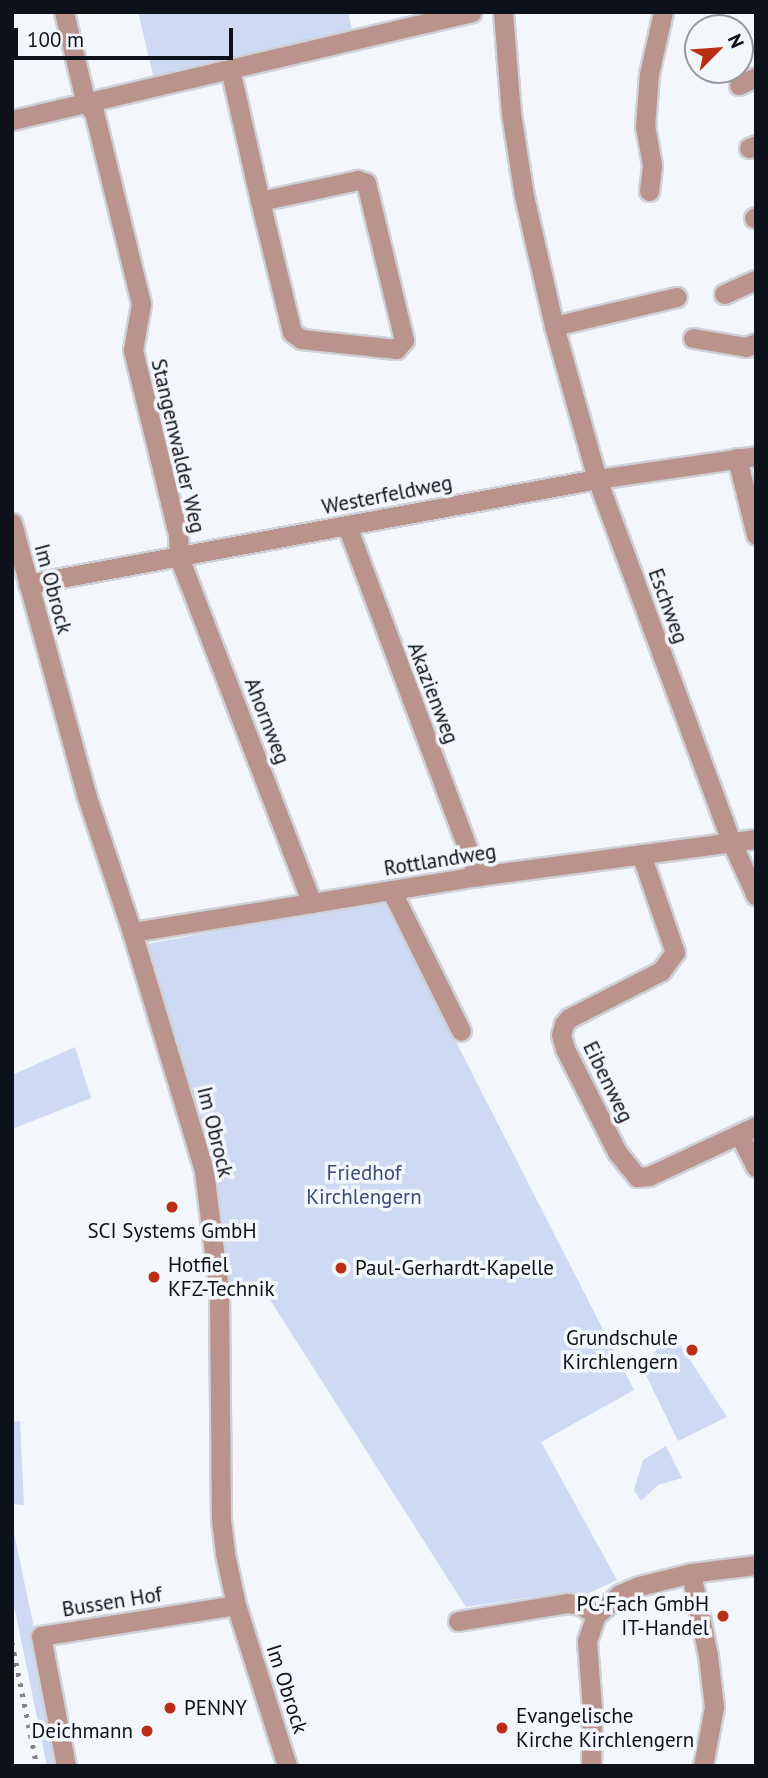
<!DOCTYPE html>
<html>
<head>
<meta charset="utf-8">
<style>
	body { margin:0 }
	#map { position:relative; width:768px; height:1778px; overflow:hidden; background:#f3f6fb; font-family:"PT Sans",sans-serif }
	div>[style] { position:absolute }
	.green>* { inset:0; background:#cedaf4 }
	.roads { filter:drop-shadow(2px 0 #ced1d7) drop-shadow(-2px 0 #ced1d7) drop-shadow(0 2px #ced1d7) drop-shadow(0 -2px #ced1d7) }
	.minor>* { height:19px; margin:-9.5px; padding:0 9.5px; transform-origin:9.5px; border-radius:9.5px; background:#ba948c }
	.rail>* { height:4.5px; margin-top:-2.25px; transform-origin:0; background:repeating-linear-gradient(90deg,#80838a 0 3.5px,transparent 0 10.5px) }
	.dots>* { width:19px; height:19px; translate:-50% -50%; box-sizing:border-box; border:4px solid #f3f6fb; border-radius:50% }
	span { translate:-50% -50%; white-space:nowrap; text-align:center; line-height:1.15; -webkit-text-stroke:7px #f3f6fb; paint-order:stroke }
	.street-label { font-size:21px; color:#0d1119 }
	.park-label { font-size:21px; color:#394c77 }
	.poi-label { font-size:21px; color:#0d1119 }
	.left { translate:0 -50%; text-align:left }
	.right { translate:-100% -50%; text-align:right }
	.frame { position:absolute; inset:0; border:14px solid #0d1119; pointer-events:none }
	.north { position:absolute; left:684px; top:14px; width:70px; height:70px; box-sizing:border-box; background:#f3f6fb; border:2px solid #979aa1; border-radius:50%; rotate:65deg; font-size:19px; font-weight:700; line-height:28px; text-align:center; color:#0d1119 }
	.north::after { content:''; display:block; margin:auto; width:24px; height:32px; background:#b92e14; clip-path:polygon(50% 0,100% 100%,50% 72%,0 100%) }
	.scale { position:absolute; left:14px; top:28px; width:219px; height:32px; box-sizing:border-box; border:4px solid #0d1119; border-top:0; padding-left:9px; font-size:21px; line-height:24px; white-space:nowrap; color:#0d1119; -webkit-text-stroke:5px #f3f6fb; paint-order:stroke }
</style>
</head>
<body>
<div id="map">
	<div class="green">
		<i style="clip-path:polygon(138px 12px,348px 12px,353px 34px,154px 79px)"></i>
		<i style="clip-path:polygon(383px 899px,634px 1390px,541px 1442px,617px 1580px,587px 1594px,566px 1592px,466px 1607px,265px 1292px,231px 1292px,214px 1166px,148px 944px)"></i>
		<i style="clip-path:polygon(75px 1047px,91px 1098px,12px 1129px,12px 1075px)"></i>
		<i style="clip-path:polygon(675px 1337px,727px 1417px,678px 1441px,643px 1369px,660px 1345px)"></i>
		<i style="clip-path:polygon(20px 1421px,24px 1505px,12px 1504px,12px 1422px)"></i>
		<i style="clip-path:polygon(666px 1446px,682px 1478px,658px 1485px,641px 1501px,634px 1490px,643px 1460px)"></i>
		<i style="clip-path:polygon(12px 1524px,33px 1623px,60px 1766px,47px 1766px,12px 1596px)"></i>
	</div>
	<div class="roads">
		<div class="minor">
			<i style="left:64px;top:12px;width:95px;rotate:76.6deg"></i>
			<i style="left:86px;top:104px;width:11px;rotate:45deg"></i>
			<i style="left:94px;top:112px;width:198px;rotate:76.2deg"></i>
			<i style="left:141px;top:304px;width:47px;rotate:99.9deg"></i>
			<i style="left:133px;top:350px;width:190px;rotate:76.3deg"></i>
			<i style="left:178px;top:535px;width:22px;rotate:87deg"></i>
			<i style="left:179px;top:557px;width:371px;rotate:69deg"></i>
			<i style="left:503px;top:12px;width:101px;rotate:85.5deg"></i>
			<i style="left:511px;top:113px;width:84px;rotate:81.1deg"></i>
			<i style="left:524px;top:196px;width:133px;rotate:77deg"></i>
			<i style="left:554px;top:326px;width:159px;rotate:74.3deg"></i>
			<i style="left:597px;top:479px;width:388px;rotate:69.7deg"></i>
			<i style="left:732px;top:843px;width:58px;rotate:65.6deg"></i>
			<i style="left:230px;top:69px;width:135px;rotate:77.2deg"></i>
			<i style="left:260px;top:201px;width:135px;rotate:76.3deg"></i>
			<i style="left:292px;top:332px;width:11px;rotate:38deg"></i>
			<i style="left:301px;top:339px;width:96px;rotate:6deg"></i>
			<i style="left:396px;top:349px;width:12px;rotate:-48deg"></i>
			<i style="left:404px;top:340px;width:162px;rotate:-103.6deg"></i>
			<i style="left:366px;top:183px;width:9px;rotate:-159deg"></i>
			<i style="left:358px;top:180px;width:100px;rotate:167.9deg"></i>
			<i style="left:739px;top:85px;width:19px;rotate:-25deg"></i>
			<i style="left:12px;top:120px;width:472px;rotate:-13.2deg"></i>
			<i style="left:749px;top:148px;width:8px;rotate:-23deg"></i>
			<i style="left:649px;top:191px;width:26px;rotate:-83deg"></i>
			<i style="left:652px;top:165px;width:39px;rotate:-100deg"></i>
			<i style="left:645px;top:127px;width:53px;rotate:-85.7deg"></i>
			<i style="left:649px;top:74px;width:64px;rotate:-77.3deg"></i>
			<i style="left:754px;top:218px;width:2px;rotate:-27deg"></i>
			<i style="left:724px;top:294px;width:35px;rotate:-24deg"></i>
			<i style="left:554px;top:326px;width:126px;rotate:-13.3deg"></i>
			<i style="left:693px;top:338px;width:54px;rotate:9.6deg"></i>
			<i style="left:746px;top:347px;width:11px;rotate:-22deg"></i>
			<i style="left:737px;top:458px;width:79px;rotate:76.1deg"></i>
			<i style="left:12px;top:523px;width:281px;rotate:74.7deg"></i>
			<i style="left:86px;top:794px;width:145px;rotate:71.6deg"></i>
			<i style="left:132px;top:932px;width:250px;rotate:73.2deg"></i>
			<i style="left:204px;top:1171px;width:122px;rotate:82.9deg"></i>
			<i style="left:219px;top:1292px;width:228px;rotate:89.5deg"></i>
			<i style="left:221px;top:1520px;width:34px;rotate:83deg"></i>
			<i style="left:225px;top:1554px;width:52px;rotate:77.8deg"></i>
			<i style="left:236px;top:1605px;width:169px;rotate:72.4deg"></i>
			<i style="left:347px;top:526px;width:374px;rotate:69.5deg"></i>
			<i style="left:28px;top:584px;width:579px;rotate:-10.46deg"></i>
			<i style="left:597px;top:479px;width:161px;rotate:-8.2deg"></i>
			<i style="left:641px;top:854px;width:104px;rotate:70.9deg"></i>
			<i style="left:675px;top:952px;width:24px;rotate:126deg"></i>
			<i style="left:661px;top:971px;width:103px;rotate:152.9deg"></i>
			<i style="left:569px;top:1018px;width:8px;rotate:130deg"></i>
			<i style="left:564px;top:1024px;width:11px;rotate:105deg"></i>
			<i style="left:561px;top:1035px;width:15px;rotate:74deg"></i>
			<i style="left:565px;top:1049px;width:115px;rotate:63.2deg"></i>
			<i style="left:617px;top:1152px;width:32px;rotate:51deg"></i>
			<i style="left:637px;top:1177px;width:12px;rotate:-5deg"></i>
			<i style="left:649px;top:1176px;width:118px;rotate:-25deg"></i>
			<i style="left:391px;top:890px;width:157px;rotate:63.6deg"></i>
			<i style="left:132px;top:932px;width:351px;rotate:-9.2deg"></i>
			<i style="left:478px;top:876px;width:280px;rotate:-7.6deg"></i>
			<i style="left:739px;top:1134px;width:37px;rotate:63deg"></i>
			<i style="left:691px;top:1573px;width:85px;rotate:78.4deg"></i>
			<i style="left:708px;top:1656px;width:51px;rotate:83.3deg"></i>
			<i style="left:714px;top:1707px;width:60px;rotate:100.6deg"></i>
			<i style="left:458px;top:1621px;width:110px;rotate:-9.4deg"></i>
			<i style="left:567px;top:1603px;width:14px;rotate:8deg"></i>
			<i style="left:581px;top:1605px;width:18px;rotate:34deg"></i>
			<i style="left:66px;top:1766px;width:132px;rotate:-100.9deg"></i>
			<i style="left:41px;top:1636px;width:197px;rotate:-9deg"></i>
			<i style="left:591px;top:1766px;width:57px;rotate:-89deg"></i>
			<i style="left:592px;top:1709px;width:68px;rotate:-94.2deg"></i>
			<i style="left:587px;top:1641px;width:28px;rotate:-71deg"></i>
			<i style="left:596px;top:1615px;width:32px;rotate:-41deg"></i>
			<i style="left:620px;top:1594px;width:21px;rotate:-23deg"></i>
			<i style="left:639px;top:1586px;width:54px;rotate:-14deg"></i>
			<i style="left:691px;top:1573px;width:65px;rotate:-7deg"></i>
		</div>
	</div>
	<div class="rail">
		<i style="left:12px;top:1642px;width:126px;rotate:78.6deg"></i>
	</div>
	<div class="dots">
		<i style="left:172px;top:1207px;background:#b92e14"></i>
		<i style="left:341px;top:1268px;background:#b92e14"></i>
		<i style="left:154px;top:1277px;background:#b92e14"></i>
		<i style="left:692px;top:1350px;background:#b92e14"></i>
		<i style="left:723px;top:1616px;background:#b92e14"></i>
		<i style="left:170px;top:1708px;background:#b92e14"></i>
		<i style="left:502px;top:1728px;background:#b92e14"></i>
		<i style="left:147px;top:1731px;background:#b92e14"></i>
	</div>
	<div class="street-label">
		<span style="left:178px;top:446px;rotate:77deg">Stangenwalder Weg</span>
		<span style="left:387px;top:495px;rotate:-11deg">Westerfeldweg</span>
		<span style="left:53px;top:589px;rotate:75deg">Im Obrock</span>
		<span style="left:668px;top:606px;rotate:70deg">Eschweg</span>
		<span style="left:433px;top:693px;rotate:69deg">Akazienweg</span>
		<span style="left:267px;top:721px;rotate:69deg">Ahornweg</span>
		<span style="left:440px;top:860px;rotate:-9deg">Rottlandweg</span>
		<span style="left:608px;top:1082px;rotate:64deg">Eibenweg</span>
		<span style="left:215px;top:1132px;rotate:76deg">Im Obrock</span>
		<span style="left:112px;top:1602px;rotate:-9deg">Bussen Hof</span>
		<span style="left:287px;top:1689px;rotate:72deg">Im Obrock</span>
	</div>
	<div class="park-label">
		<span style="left:364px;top:1185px">Friedhof<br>Kirchlengern</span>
	</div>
	<div class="poi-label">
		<span style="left:172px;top:1231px">SCI Systems GmbH</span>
		<span class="left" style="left:168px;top:1277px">Hotfiel<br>KFZ-Technik</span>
		<span class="left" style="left:355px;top:1268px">Paul-Gerhardt-Kapelle</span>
		<span class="right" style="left:678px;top:1350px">Grundschule<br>Kirchlengern</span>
		<span class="right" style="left:709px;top:1616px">PC-Fach GmbH<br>IT-Handel</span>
		<span class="left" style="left:184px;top:1708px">PENNY</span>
		<span class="left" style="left:516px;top:1728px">Evangelische<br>Kirche Kirchlengern</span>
		<span class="right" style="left:133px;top:1731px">Deichmann</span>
	</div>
	<div class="frame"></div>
	<div class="north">N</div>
	<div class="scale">100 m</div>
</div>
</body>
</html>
